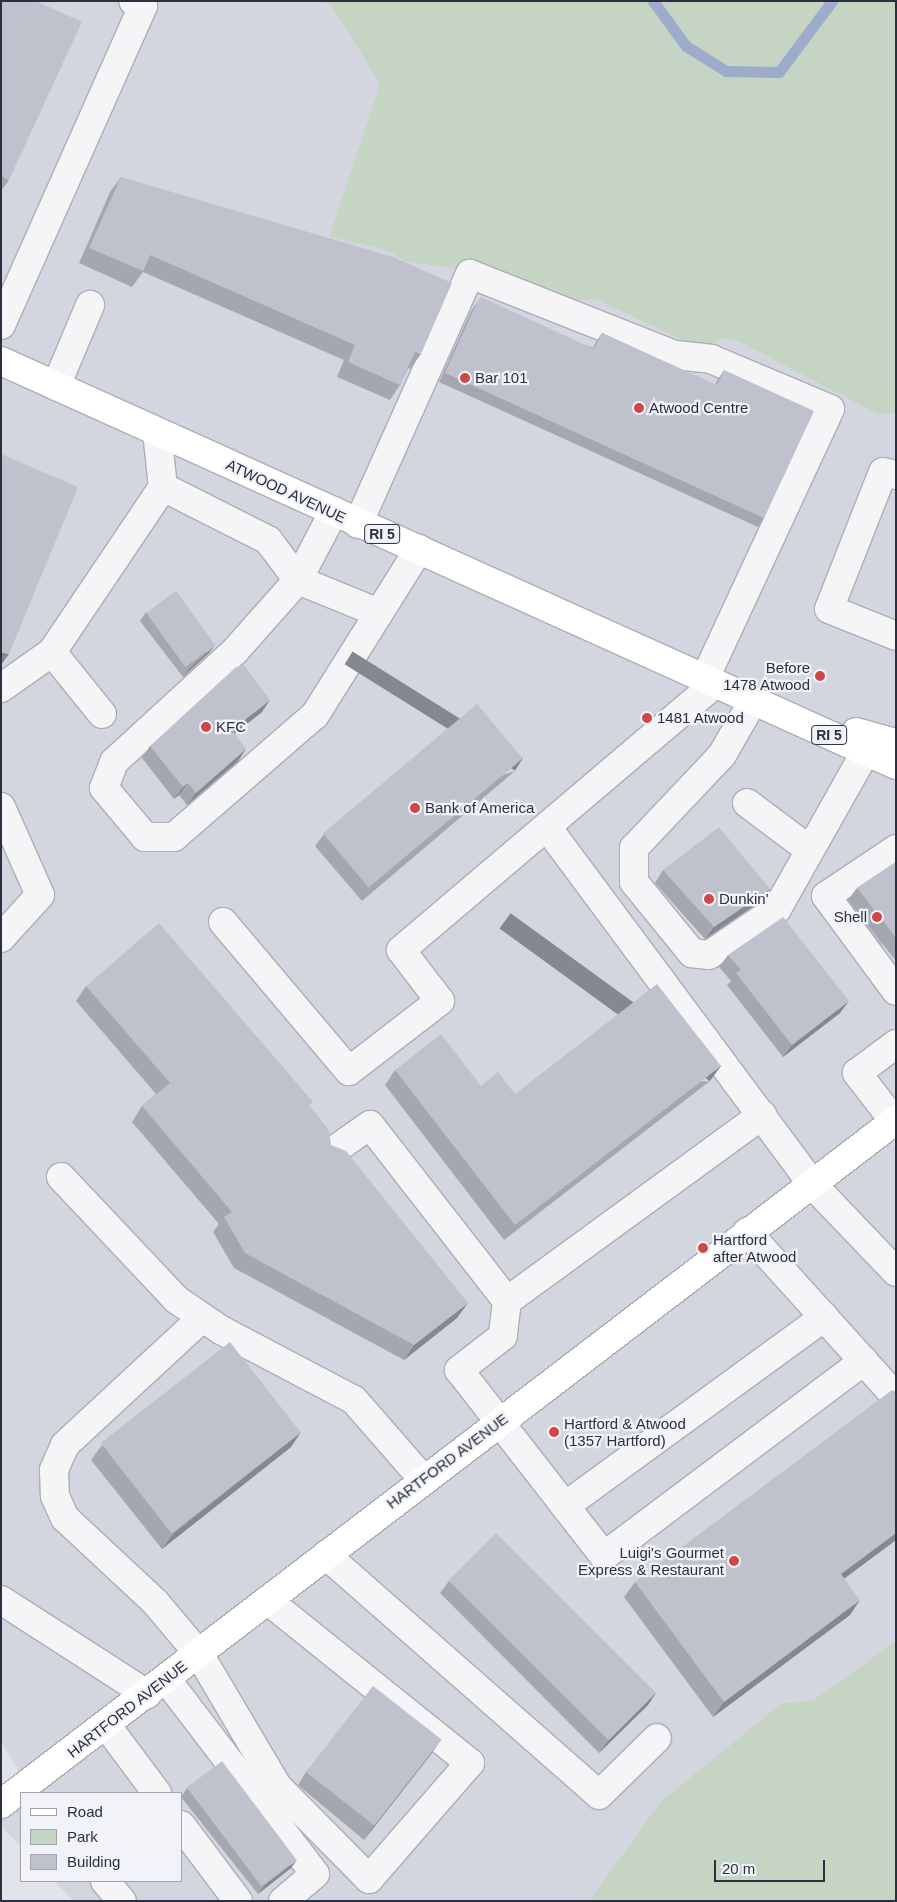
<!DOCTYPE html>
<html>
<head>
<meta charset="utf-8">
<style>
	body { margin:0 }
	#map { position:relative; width:897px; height:1902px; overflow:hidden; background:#e2e4ea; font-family:Helvetica,sans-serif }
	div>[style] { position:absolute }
	.built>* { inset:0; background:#d4d6df }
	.green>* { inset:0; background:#c5d4c3 }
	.stream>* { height:11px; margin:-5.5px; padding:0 5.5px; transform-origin:5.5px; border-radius:5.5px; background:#9dacca }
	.minor-tunnel>* { height:28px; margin-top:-14px; transform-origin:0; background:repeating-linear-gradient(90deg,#bdc0c8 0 28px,transparent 0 42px) }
	.roads { filter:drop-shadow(1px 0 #abaeb8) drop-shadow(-1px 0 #abaeb8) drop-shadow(0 1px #abaeb8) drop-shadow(0 -1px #abaeb8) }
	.minor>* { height:28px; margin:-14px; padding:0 14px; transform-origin:14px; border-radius:14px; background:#f5f5f8 }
	.major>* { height:28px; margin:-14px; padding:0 14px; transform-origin:14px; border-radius:14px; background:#fff }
	.wall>* { inset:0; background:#a4a7b0 }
	.shaded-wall>* { inset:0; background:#868890; transform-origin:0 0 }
	.building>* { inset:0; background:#bfc2cd; transform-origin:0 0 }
	.dots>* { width:14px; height:14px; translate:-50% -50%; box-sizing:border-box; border:2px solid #f2f3f8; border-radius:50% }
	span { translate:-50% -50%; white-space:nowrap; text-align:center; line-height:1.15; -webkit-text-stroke:4.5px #f2f3f8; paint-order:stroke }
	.shield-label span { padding:1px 4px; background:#f2f3f8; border:1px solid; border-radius:4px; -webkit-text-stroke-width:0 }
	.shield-label { font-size:14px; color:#2a2f42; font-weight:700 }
	.poi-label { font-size:15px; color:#2a2f42 }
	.left { translate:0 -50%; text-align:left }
	.right { translate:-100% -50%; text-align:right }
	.street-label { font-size:15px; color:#2a2f42 }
	.frame { position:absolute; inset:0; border:2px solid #2a2f42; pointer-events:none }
	.legend { position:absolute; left:20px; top:1792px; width:162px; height:90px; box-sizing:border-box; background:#f2f3f8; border:1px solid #a2a5af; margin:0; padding:6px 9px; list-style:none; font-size:15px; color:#2a2f42 }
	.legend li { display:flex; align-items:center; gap:10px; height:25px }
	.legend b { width:25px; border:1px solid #a2a5af }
	.scale { position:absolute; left:714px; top:1860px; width:111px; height:22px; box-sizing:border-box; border:2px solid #2a2f42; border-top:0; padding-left:6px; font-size:15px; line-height:18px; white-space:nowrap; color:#2a2f42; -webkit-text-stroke:4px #f2f3f8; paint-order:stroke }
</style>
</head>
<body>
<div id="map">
	<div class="built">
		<i style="clip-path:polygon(1px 1px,322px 1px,332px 7px,380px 84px,329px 237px,386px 250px,406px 262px,476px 271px,551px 302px,595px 299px,701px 349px,724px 338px,740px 342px,877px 414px,896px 413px,896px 1641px,812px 1701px,782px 1703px,661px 1801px,589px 1901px,74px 1901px,54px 1881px,181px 1881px,181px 1793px,21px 1793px,21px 1847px,1px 1826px,1px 1808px,27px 1784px,1px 1742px)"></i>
	</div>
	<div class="green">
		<i style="clip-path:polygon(322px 1px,896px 1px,896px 413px,877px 414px,740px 342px,724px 338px,701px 349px,595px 299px,551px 302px,476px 271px,406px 262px,386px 250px,329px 237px,380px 84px,332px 7px)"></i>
		<i style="clip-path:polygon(896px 1641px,896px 1901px,589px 1901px,661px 1801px,782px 1703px,812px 1701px)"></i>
	</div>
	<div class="stream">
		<i style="left:653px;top:1px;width:56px;rotate:53.7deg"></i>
		<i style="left:686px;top:46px;width:47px;rotate:32deg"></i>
		<i style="left:726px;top:71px;width:53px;rotate:1.1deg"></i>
		<i style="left:779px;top:72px;width:89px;rotate:-53.3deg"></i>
	</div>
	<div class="minor-tunnel">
		<i style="left:872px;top:935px;width:29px;rotate:-35deg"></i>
	</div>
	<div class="roads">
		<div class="minor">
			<i style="left:1px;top:325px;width:349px;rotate:-66deg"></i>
			<i style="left:143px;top:6px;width:11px;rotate:-153deg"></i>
			<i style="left:56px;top:386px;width:88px;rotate:-67.2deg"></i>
			<i style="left:157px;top:432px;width:55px;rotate:83.8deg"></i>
			<i style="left:163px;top:487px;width:118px;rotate:26.8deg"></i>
			<i style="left:268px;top:540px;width:50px;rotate:53.1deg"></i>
			<i style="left:298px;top:580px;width:87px;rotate:22.2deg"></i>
			<i style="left:896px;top:475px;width:13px;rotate:-167deg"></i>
			<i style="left:883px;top:472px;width:147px;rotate:111.5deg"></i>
			<i style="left:829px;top:609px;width:72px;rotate:21.9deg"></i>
			<i style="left:334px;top:511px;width:78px;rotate:117.6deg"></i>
			<i style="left:298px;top:580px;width:95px;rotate:131.6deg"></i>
			<i style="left:235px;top:651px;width:164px;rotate:137.5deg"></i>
			<i style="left:114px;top:762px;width:28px;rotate:111deg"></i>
			<i style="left:104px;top:788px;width:64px;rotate:50.1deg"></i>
			<i style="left:145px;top:837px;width:29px"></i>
			<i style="left:174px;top:837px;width:186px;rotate:-40.9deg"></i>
			<i style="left:315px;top:715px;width:196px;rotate:-57.9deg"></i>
			<i style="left:358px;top:524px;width:274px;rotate:-65.9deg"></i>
			<i style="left:470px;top:274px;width:220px;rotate:21.6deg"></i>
			<i style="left:675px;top:355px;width:36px;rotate:6deg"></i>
			<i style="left:711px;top:359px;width:129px;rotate:22.8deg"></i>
			<i style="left:830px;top:409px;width:300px;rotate:114.9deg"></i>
			<i style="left:1px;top:688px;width:62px;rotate:-35.2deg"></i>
			<i style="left:753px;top:701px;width:62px;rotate:119.9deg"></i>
			<i style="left:722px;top:755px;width:128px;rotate:133.4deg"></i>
			<i style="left:634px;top:848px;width:34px;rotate:90deg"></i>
			<i style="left:634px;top:882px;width:92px;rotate:50.8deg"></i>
			<i style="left:692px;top:953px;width:17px;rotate:7deg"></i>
			<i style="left:709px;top:955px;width:82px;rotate:-34.1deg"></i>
			<i style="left:777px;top:909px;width:181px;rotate:-60.6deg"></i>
			<i style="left:102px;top:714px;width:80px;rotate:-128.9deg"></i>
			<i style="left:52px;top:652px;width:199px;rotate:-56.1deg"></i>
			<i style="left:747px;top:803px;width:75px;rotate:36.9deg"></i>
			<i style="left:1px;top:807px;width:96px;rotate:66.1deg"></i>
			<i style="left:40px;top:895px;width:58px;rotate:132.2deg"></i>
			<i style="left:547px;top:827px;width:443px;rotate:53.4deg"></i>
			<i style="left:811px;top:1183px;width:123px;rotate:46.3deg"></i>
			<i style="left:896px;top:849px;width:84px;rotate:146.1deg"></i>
			<i style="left:826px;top:896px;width:118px;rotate:53.6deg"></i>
			<i style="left:223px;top:922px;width:195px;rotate:49.8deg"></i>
			<i style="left:349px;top:1071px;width:115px;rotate:-37.6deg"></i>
			<i style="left:440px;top:1001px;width:64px;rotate:-127.4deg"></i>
			<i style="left:401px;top:950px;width:409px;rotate:-40.3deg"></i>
			<i style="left:894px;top:1121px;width:61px;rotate:-127.6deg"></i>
			<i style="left:857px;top:1073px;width:49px;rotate:-36.6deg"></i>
			<i style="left:333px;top:1151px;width:45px;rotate:-35.1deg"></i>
			<i style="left:370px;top:1125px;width:223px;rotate:52.1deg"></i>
			<i style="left:507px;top:1301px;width:35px;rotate:97deg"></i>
			<i style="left:503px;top:1336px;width:56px;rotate:142.3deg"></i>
			<i style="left:459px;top:1370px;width:236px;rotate:52.1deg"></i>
			<i style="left:604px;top:1556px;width:325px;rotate:-36.9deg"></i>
			<i style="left:61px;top:1177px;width:169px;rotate:46.7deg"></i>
			<i style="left:177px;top:1300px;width:53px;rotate:34.3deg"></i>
			<i style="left:221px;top:1330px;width:150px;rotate:27.8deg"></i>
			<i style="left:354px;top:1400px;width:105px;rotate:48.9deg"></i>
			<i style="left:747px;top:1232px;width:222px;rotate:47.9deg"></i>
			<i style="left:507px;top:1301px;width:316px;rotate:-36.1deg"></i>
			<i style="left:202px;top:1318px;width:187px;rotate:137.2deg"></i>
			<i style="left:65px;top:1445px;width:27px;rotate:114deg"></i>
			<i style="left:54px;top:1470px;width:26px;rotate:88deg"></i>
			<i style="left:55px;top:1496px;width:24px;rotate:66deg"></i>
			<i style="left:65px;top:1518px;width:123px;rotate:43deg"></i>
			<i style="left:155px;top:1602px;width:68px;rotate:49.8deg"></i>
			<i style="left:199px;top:1654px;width:153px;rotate:59.4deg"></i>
			<i style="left:277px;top:1786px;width:131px;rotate:45.3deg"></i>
			<i style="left:369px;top:1879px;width:154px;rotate:-49deg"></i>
			<i style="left:470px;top:1763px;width:260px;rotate:-141.2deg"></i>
			<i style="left:565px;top:1506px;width:321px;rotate:-36.1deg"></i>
			<i style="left:326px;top:1555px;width:363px;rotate:41.3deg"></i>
			<i style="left:599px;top:1795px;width:81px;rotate:-44.5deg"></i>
			<i style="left:1px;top:1600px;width:174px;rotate:32.8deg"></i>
			<i style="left:166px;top:1679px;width:245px;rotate:52.6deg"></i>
			<i style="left:315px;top:1874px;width:42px;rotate:139.8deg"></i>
			<i style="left:107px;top:1726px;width:84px;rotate:53.3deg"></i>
			<i style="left:181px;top:1825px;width:95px;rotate:53.1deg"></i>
			<i style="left:105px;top:1881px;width:26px;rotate:50deg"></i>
		</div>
		<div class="major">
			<i style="left:1px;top:361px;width:982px;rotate:24.29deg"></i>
			<i style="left:856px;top:732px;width:41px;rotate:15.4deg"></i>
			<i style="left:1px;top:1804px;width:1126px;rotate:-37.39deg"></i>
		</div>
	</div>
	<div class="wall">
		<i style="clip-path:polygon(1px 1px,9px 180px,1px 191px)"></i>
		<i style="clip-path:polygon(121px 177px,421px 354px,410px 369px,408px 368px,400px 385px,390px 400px,337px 377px,344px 360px,143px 272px,132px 287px,79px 263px,110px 192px)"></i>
		<i style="clip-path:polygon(477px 302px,593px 348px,596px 342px,602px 333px,715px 385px,718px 379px,724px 370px,764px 518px,758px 527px,439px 382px,471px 311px)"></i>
		<i style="clip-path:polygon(146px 612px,209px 653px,183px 677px,140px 621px)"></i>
		<i style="clip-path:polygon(262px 712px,234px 734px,246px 749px,238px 761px,187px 805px,179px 795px,174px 799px,142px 758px,150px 746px)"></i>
		<i style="clip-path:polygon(515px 771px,362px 901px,315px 846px,324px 834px)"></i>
		<i style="clip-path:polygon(896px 862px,896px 961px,848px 900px,857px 888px)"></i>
		<i style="clip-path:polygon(663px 870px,770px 889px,761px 901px,705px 939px,655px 883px)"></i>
		<i style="clip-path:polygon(728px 955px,840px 1013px,783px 1057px,727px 985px,731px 981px,719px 967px)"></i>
		<i style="clip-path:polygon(86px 986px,310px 1106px,331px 1145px,457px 1318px,404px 1360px,234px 1268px,213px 1232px,219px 1224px,132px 1122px,142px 1106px,156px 1094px,76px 1001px)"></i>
		<i style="clip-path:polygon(395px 1070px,481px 1086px,515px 1094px,710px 1081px,504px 1240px,385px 1085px)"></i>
		<i style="clip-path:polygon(896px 1392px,896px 1540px,844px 1579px,850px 1615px,713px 1717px,624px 1597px,635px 1582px)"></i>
		<i style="clip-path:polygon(102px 1445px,291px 1447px,162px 1549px,91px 1460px)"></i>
		<i style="clip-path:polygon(449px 1581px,656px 1693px,648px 1705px,599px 1753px,440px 1593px)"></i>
		<i style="clip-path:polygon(432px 1753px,364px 1840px,298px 1785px,306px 1772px)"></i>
		<i style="clip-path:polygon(187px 1788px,291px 1868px,258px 1894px,181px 1797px)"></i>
	</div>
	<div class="shaded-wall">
		<i style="clip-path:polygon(215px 645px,209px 653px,183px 677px,189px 669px)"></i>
		<i style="clip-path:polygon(1px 652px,9px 654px,1px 665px)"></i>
		<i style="clip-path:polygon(270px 700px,262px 712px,223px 743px,232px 730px)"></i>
		<i style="clip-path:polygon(246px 749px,238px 761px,187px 805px,196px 793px)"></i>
		<i style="left:523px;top:758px;width:15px;height:201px;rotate:122deg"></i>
		<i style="clip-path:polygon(188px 783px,179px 795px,174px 799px,183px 787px)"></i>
		<i style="clip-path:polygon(770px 889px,761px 901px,705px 939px,714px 927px)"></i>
		<i style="clip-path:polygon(849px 1001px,840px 1013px,783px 1057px,792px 1045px)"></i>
		<i style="left:721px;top:1066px;width:19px;height:260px;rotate:126deg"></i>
		<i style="clip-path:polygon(468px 1303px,457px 1318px,404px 1360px,414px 1345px)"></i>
		<i style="clip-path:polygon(301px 1432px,291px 1447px,162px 1549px,173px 1534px)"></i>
		<i style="clip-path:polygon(896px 1533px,896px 1540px,830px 1589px,841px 1574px)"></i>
		<i style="clip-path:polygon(860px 1600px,850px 1615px,713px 1717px,724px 1702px)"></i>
		<i style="clip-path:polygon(656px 1693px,648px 1705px,599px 1753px,608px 1741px)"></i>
		<i style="clip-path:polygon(441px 1740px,432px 1753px,364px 1840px,372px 1828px)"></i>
		<i style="clip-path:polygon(297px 1860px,291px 1868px,258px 1894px,264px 1886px)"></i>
	</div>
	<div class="building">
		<i style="clip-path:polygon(1px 1px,36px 1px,82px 22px,9px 180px,1px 176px)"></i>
		<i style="clip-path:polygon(121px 177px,393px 257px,452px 283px,421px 354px,415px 352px,400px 385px,348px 362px,355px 345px,150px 255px,143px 271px,89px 248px)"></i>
		<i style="clip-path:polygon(481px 297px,594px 349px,602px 333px,717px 385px,724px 370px,814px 411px,764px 518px,445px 373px,477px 302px)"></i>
		<i style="clip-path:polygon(1px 454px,78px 487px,9px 654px,1px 652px)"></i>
		<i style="left:176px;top:591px;width:67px;height:37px;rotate:54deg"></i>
		<i style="clip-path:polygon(244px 665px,270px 700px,232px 730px,246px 749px,196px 793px,188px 783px,183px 787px,150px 746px,236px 667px)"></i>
		<i style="left:477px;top:704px;width:71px;height:201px;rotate:50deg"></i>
		<i style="clip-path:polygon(719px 827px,770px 889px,714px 927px,663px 870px)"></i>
		<i style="clip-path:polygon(896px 862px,896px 938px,857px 888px)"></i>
		<i style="clip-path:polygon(783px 917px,849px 1001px,792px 1045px,736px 973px,741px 970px,728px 955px)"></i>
		<i style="clip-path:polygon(159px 923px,313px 1102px,309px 1105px,329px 1130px,331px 1145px,346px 1151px,468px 1303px,414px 1345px,245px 1253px,224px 1217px,232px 1212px,142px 1106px,170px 1083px,86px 986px)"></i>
		<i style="clip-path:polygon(657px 984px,721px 1066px,515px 1225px,395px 1070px,441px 1034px,481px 1086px,498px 1072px,515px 1094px)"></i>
		<i style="left:230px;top:1342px;width:115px;height:164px;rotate:52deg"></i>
		<i style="clip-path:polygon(892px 1390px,896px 1392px,896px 1533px,841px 1574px,860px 1600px,724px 1702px,635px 1582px)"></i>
		<i style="left:496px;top:1533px;width:226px;height:67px;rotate:45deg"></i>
		<i style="left:373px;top:1686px;width:87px;height:109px;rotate:38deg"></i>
		<i style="left:222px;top:1761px;width:124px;height:44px;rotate:53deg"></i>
	</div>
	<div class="dots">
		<i style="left:465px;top:378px;background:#cf4747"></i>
		<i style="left:639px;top:408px;background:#cf4747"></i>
		<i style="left:820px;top:676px;background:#cf4747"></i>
		<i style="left:647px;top:718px;background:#cf4747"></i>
		<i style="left:206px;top:727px;background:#cf4747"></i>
		<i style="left:415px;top:808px;background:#cf4747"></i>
		<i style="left:709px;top:899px;background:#cf4747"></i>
		<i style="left:877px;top:917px;background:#cf4747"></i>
		<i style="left:703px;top:1248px;background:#cf4747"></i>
		<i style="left:554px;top:1432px;background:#cf4747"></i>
		<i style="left:734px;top:1561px;background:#cf4747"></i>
	</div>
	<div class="shield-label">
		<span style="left:382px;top:534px">RI 5</span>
		<span style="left:829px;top:735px">RI 5</span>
	</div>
	<div class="poi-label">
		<span class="left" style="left:475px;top:378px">Bar 101</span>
		<span class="left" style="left:649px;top:408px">Atwood Centre</span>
		<span class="right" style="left:810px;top:676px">Before<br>1478 Atwood</span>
		<span class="left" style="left:657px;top:718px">1481 Atwood</span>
		<span class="left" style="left:216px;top:727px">KFC</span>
		<span class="left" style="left:425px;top:808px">Bank of America</span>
		<span class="left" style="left:719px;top:899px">Dunkin'</span>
		<span class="right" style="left:867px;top:917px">Shell</span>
		<span class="left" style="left:713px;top:1248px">Hartford<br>after Atwood</span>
		<span class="left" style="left:564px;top:1432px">Hartford &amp; Atwood<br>(1357 Hartford)</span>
		<span class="right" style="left:724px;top:1561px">Luigi's Gourmet<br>Express &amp; Restaurant</span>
	</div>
	<div class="street-label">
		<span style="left:286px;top:491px;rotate:25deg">ATWOOD AVENUE</span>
		<span style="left:447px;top:1461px;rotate:-37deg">HARTFORD AVENUE</span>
		<span style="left:127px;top:1709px;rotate:-38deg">HARTFORD AVENUE</span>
	</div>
	<div class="frame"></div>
	<ul class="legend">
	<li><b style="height:6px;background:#fff"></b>Road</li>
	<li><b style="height:14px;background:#c5d4c3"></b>Park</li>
	<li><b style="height:14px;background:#bfc2cd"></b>Building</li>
	</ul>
	<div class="scale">20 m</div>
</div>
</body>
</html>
